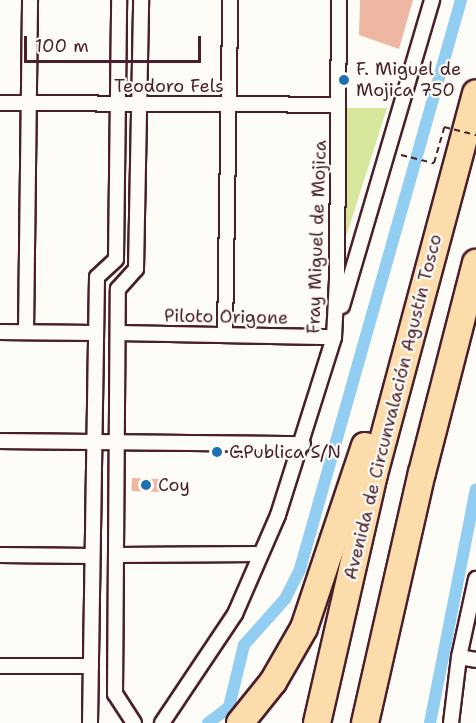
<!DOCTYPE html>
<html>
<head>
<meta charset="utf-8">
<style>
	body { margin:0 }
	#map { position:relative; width:476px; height:723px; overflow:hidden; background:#fdfcf7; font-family:"Shantell Sans",sans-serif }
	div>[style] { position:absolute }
	.green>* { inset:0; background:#d6e79b }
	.canal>* { height:12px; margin:-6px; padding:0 6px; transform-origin:6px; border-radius:6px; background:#92cdf2 }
	.building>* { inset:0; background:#edb7a1; transform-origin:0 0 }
	.path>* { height:2px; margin-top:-1px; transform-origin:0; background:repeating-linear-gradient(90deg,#4a1f2b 0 6px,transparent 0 10.5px) }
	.roads { filter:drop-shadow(2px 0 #4a1f2b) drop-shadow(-2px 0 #4a1f2b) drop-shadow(0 2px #4a1f2b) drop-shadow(0 -2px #4a1f2b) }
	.street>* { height:14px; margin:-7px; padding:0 7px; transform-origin:7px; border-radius:7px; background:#fdfcf7 }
	.highway>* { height:26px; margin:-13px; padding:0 13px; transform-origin:13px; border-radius:13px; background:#fddcac }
	.path-bridge>* { height:2px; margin-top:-1px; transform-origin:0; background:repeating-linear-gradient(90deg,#4a1f2b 0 6px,transparent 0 10.5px) }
	.dots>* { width:16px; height:16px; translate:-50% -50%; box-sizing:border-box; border:3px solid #fdfcf7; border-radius:50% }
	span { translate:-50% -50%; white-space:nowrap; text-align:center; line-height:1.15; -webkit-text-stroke:4.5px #fdfcf7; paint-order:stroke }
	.poi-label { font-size:18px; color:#4a1f2b }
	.left { translate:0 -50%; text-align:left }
	.street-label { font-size:18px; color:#4a1f2b }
	.scale { position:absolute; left:24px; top:36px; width:177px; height:27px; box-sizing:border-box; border:3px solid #4a1f2b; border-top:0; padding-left:8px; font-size:18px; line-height:21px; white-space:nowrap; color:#4a1f2b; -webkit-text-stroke:4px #fdfcf7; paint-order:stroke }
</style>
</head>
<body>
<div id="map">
	<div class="green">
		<i style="clip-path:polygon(344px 108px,387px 108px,345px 240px)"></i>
	</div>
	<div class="canal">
		<i style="left:208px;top:723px;width:26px;rotate:-37deg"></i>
		<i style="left:229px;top:707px;width:64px;rotate:-76.4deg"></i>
		<i style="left:244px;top:645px;width:62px;rotate:-48.3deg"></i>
		<i style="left:285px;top:599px;width:34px;rotate:-63deg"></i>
		<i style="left:300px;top:569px;width:591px;rotate:-74.2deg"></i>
		<i style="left:430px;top:723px;width:238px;rotate:-78.9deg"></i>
	</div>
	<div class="building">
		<i style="clip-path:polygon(360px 0,413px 0,399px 49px,359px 35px)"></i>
		<i style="left:132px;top:478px;width:28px;height:13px;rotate:2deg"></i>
	</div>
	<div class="path">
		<i style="left:401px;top:155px;width:34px;rotate:14deg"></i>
		<i style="left:434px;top:163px;width:37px;rotate:-74deg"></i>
	</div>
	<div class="roads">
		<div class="street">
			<i style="left:0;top:103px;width:338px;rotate:0.3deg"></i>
			<i style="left:342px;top:306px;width:319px;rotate:-73.6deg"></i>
			<i style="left:0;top:332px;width:95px;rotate:0.6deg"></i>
			<i style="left:26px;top:332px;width:332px;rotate:-89.3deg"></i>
			<i style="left:118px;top:333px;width:216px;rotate:1.1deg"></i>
			<i style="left:225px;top:335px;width:335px;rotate:-89.1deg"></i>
			<i style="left:0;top:441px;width:303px;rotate:0.6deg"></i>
			<i style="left:0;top:555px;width:92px;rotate:0.6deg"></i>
			<i style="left:116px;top:555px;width:144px;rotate:-0.4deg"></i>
			<i style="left:459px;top:657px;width:17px;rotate:10deg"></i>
			<i style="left:0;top:666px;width:91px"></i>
			<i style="left:90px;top:723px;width:446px;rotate:-89.1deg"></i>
			<i style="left:97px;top:277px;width:26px;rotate:-43deg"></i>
			<i style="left:116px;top:259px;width:259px;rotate:-89.3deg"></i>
			<i style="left:134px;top:723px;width:35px;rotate:-123deg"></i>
			<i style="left:115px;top:694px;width:405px;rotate:-89.6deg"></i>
			<i style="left:118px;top:289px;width:27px;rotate:-48deg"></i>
			<i style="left:136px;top:269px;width:269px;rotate:-88.9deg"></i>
			<i style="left:162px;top:723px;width:131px;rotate:-56.2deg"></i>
			<i style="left:235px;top:614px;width:108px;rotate:-66.5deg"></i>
			<i style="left:278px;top:515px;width:187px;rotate:-72.5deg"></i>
			<i style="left:334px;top:337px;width:57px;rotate:-87deg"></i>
			<i style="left:337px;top:280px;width:280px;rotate:-89.6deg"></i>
			<i style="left:451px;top:723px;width:66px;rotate:-83.1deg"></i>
			<i style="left:459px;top:657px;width:80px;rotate:-77.7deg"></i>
		</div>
		<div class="highway">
			<i style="left:240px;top:723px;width:53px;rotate:-51.2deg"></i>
			<i style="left:273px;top:682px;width:62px;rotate:-60.1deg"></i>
			<i style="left:304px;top:628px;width:192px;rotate:-71.5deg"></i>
			<i style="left:317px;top:723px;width:255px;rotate:-77.1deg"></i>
			<i style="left:374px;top:474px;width:394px;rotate:-75deg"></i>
			<i style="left:365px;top:723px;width:256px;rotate:-77.2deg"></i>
			<i style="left:422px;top:473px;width:217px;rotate:-75.6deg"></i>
		</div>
	</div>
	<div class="path-bridge">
		<i style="left:444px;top:127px;width:33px;rotate:14deg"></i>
	</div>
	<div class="dots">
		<i style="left:344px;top:80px;background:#1f6fb2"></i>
		<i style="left:217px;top:452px;background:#1f6fb2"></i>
		<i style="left:146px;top:485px;background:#1f6fb2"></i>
	</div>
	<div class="poi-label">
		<span class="left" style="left:356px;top:80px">F. Miguel de<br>Mojica 750</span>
		<span class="left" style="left:229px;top:452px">C.Publica S/N</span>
		<span class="left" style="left:158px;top:485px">Coy</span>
	</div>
	<div class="street-label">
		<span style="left:169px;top:86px">Teodoro Fels</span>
		<span style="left:317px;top:237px;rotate:-88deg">Fray Miguel de Mojica</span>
		<span style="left:226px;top:317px;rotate:1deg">Piloto Origone</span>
		<span style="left:393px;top:407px;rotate:-76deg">Avenida de Circunvalación Agustín Tosco</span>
	</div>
	<div class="scale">100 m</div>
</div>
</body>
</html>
